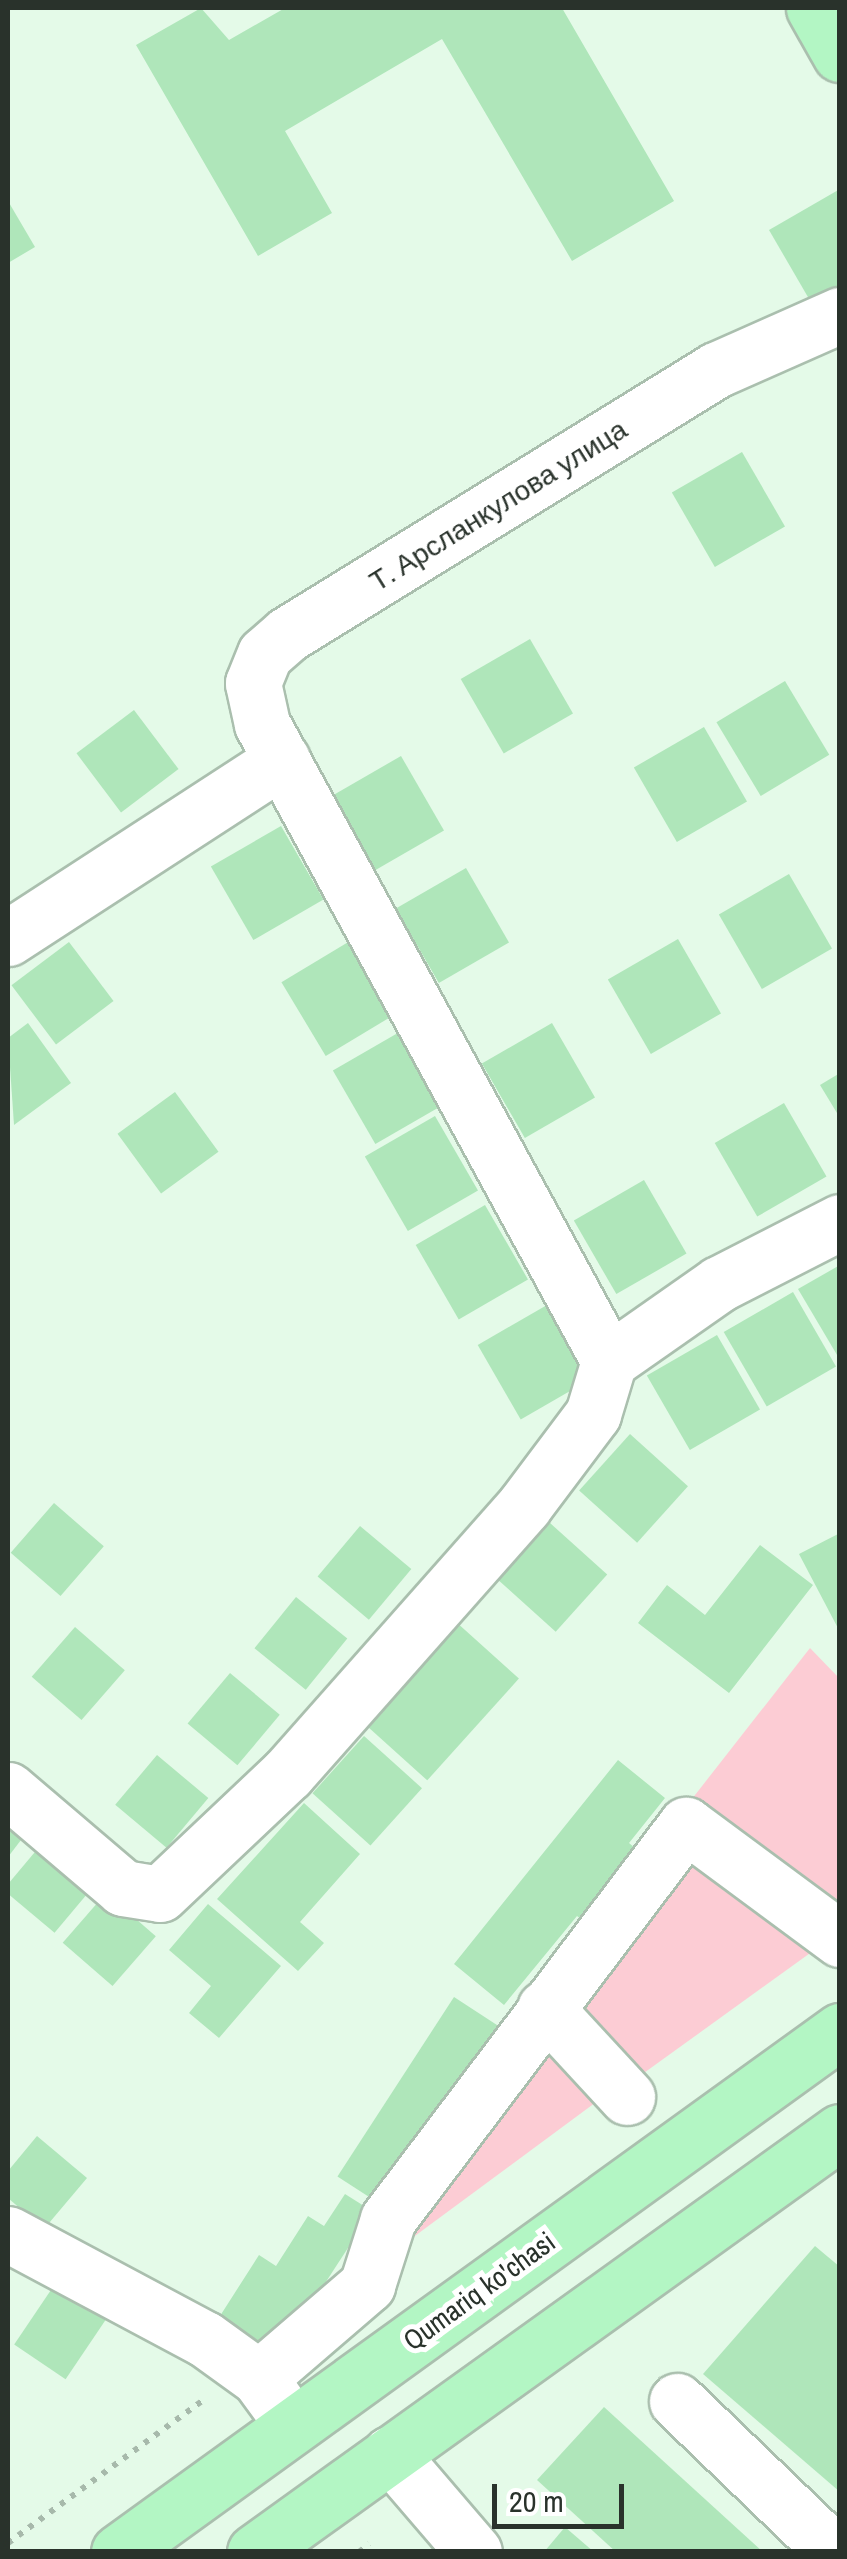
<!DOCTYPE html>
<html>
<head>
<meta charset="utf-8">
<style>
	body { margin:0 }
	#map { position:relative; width:847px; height:2559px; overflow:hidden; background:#e4fae8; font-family:"Archivo Narrow",sans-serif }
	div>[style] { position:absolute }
	.green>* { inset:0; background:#fcccd4 }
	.building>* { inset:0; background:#afe6ba; transform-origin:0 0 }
	.path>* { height:6px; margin-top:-3px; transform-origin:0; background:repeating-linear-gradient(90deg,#a7b9ab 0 5px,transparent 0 13px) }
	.roads { filter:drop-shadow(2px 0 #aabfae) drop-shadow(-2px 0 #aabfae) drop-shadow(0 2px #aabfae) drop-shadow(0 -2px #aabfae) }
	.minor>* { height:55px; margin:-27.5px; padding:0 27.5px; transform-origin:27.5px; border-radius:27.5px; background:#fff }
	.major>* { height:55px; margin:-27.5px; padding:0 27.5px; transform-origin:27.5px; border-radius:27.5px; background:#b3f6c4 }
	span { translate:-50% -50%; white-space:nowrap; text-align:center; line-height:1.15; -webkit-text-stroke:10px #fff; paint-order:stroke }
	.street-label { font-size:28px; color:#29322b }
	.frame { position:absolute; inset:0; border:10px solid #29322b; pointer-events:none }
	.scale { position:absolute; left:492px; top:2484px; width:132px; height:45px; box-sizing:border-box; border:5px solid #29322b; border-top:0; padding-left:12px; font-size:30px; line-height:35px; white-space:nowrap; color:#29322b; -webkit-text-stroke:8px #fff; paint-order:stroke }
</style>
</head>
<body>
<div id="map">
	<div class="green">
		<i style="clip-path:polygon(810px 1648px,839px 1678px,839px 1918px,688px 1804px)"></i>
		<i style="clip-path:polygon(704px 1856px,813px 1951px,630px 2083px,570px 2020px,682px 1860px)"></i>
		<i style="clip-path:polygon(560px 2039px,607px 2094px,385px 2258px,429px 2187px)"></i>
	</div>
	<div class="building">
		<i style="clip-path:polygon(201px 8px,229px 40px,285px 8px,562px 8px,674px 201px,572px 261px,442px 39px,285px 131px,332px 213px,258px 256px,136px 45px)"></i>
		<i style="clip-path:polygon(840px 189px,840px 288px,812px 304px,769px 230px)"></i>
		<i style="clip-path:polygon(8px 201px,35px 247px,8px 263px)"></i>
		<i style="left:742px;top:452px;width:86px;height:81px;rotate:60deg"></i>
		<i style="left:530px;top:639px;width:86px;height:80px;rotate:60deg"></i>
		<i style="left:785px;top:681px;width:86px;height:80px;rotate:59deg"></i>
		<i style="left:134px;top:710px;width:74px;height:72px;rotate:53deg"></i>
		<i style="left:704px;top:727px;width:86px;height:81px;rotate:60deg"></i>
		<i style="left:401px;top:756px;width:86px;height:80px;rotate:60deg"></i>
		<i style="left:281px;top:826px;width:85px;height:81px;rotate:60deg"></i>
		<i style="left:466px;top:868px;width:86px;height:81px;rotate:60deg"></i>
		<i style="left:789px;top:874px;width:86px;height:81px;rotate:60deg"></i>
		<i style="left:678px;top:939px;width:86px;height:81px;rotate:60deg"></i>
		<i style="left:350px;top:941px;width:86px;height:80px;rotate:59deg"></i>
		<i style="left:69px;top:942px;width:74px;height:72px;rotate:53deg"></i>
		<i style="clip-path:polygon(28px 1023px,71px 1083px,14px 1125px,8px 1038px)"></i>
		<i style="left:552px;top:1023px;width:86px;height:81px;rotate:60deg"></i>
		<i style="left:403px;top:1030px;width:85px;height:81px;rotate:60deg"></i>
		<i style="clip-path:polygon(840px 1073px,840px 1118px,820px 1085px)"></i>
		<i style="left:175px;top:1092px;width:74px;height:71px;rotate:54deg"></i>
		<i style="left:784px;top:1103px;width:85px;height:80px;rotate:60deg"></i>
		<i style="left:435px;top:1116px;width:86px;height:81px;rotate:60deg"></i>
		<i style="left:644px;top:1180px;width:85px;height:81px;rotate:60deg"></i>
		<i style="left:485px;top:1205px;width:86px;height:80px;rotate:60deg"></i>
		<i style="clip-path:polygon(840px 1265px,840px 1360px,798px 1289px)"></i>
		<i style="left:793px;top:1292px;width:86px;height:80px;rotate:60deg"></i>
		<i style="left:547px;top:1305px;width:86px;height:80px;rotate:60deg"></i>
		<i style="left:717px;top:1335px;width:86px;height:81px;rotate:60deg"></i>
		<i style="left:630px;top:1434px;width:78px;height:76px;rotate:42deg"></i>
		<i style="left:54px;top:1503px;width:66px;height:66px;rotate:41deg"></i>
		<i style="left:550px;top:1523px;width:77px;height:77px;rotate:42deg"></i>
		<i style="left:360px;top:1526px;width:67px;height:66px;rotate:40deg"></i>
		<i style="clip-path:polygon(840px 1533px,840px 1632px,799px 1554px)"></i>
		<i style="clip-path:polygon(760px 1545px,813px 1585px,729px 1693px,638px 1623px,667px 1585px,705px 1615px)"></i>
		<i style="left:296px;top:1597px;width:66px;height:66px;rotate:39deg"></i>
		<i style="left:455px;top:1621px;width:86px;height:137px;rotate:42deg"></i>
		<i style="left:75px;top:1627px;width:66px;height:66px;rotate:41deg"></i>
		<i style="left:230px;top:1673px;width:65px;height:66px;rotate:40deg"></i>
		<i style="left:364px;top:1736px;width:78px;height:77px;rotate:42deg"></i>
		<i style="left:157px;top:1755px;width:67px;height:65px;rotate:40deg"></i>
		<i style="clip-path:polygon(618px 1760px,665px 1798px,629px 1843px,648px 1859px,592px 1928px,577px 1916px,504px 2005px,454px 1964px)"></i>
		<i style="clip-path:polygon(304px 1803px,360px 1854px,300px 1922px,324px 1943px,298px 1971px,217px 1899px)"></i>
		<i style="clip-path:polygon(8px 1828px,21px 1840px,8px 1857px)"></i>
		<i style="left:45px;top:1840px;width:67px;height:65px;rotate:40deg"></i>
		<i style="left:106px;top:1893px;width:66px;height:66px;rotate:41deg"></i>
		<i style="clip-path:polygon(208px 1904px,281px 1966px,219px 2038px,189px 2013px,211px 1986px,169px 1950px)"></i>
		<i style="left:454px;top:1997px;width:59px;height:214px;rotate:33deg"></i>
		<i style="clip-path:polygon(37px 2136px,87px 2178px,44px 2229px,8px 2198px,8px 2171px)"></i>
		<i style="clip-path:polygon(345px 2194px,372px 2211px,279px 2354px,220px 2316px,259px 2255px,276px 2266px,308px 2216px,324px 2226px)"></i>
		<i style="clip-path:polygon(815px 2246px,840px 2267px,840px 2492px,703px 2374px)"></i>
		<i style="left:55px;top:2284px;width:62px;height:73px;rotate:34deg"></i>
		<i style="clip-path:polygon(604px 2407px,763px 2552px,616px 2552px,537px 2480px)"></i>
		<i style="clip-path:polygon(565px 2527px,594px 2552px,544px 2552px)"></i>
	</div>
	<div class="path">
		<i style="left:8px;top:2543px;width:244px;rotate:-36.2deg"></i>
		<i style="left:359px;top:2552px;width:13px;rotate:-39deg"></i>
	</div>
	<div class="roads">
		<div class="minor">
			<i style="left:8px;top:938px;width:327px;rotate:-33deg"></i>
			<i style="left:609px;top:1361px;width:725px;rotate:-118.58deg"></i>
			<i style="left:262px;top:724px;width:42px;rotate:-102.4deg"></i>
			<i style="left:253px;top:683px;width:31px;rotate:-68deg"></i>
			<i style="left:265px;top:654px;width:30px;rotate:-41deg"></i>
			<i style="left:288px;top:634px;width:503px;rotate:-31.67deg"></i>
			<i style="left:716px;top:370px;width:136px;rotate:-23.9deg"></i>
			<i style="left:8px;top:1790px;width:151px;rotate:40.4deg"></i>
			<i style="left:123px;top:1888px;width:37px;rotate:9deg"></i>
			<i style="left:160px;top:1894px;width:176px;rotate:-43.4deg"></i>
			<i style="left:288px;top:1773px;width:356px;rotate:-48.5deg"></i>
			<i style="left:524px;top:1506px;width:115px;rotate:-53.1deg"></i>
			<i style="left:593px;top:1414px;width:55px;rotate:-73.2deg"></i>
			<i style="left:609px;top:1361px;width:134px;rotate:-35deg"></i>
			<i style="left:719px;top:1284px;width:136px;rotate:-27.1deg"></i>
			<i style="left:545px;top:2008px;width:121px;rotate:47.3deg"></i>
			<i style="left:8px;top:2234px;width:223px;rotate:28.1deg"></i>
			<i style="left:205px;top:2339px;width:67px;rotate:35.8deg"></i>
			<i style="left:259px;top:2378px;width:36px;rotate:54deg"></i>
			<i style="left:259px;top:2378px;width:143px;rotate:-40.7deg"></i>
			<i style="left:367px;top:2285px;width:69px;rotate:-72.3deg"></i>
			<i style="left:388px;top:2219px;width:494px;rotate:-52.9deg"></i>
			<i style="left:686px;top:1825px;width:192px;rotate:36.5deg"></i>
			<i style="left:677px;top:2401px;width:218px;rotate:43.9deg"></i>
			<i style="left:390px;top:2454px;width:129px;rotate:49.4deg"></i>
		</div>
		<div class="major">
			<i style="left:814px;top:8px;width:53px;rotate:60.5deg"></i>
			<i style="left:119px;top:2552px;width:890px;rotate:-35.85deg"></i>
			<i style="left:255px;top:2552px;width:720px;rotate:-35.68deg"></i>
		</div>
	</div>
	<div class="street-label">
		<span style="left:498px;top:505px;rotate:-32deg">Т. Арсланкулова улица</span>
		<span style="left:479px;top:2291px;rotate:-36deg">Qumariq ko'chasi</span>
	</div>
	<div class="frame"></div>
	<div class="scale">20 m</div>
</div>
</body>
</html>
